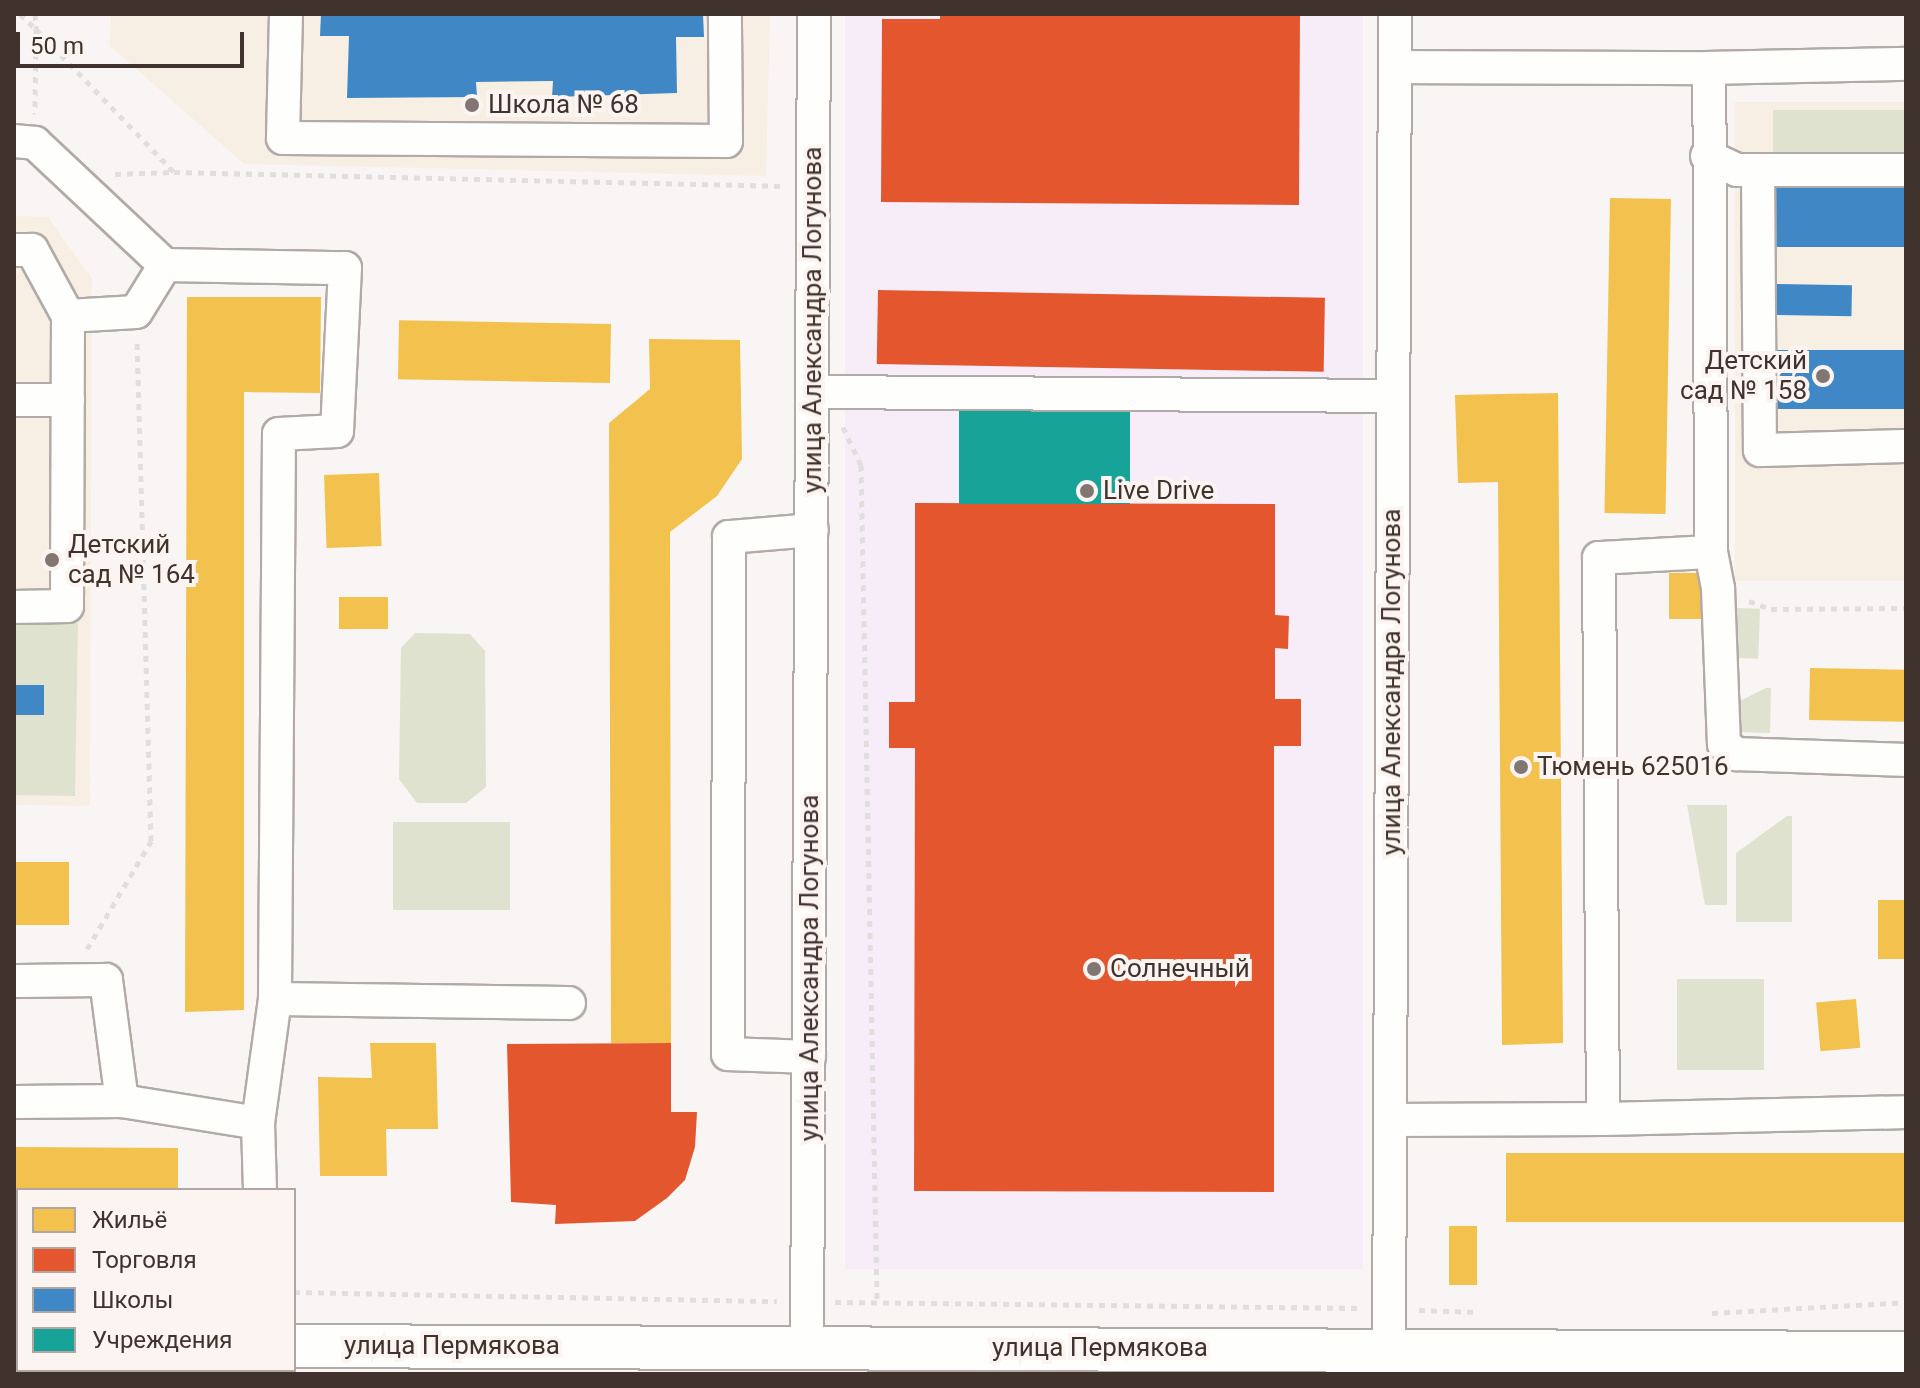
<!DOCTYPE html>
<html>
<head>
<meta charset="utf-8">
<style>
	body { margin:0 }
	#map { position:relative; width:1920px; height:1388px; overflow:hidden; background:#f9f5f4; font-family:Roboto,sans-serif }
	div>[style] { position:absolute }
	.commercial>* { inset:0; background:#f6edf8; transform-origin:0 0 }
	.education>* { inset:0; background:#f8efe4; transform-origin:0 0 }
	.green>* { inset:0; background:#dee2ce; transform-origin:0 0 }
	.homes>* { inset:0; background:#f2c14e; transform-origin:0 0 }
	.shops>* { inset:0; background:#e4572e; transform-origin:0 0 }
	.schools>* { inset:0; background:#3f88c5; transform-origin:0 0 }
	.public>* { inset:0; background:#17a398; transform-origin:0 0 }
	.path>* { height:5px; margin-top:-2.5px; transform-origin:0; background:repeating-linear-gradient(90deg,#e0dfde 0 6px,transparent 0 12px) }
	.roads { filter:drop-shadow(2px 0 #b2aaa6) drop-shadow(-2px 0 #b2aaa6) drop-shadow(0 2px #b2aaa6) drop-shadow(0 -2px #b2aaa6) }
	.minor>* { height:32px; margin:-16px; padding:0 16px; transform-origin:16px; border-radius:16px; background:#fefefd }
	.major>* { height:42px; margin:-21px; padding:0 21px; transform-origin:21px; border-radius:21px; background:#fefefd }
	.dots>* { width:22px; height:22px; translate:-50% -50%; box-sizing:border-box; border:4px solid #fcf4f1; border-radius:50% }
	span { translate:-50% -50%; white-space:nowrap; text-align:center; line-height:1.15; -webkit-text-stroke:8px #fcf4f1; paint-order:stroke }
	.poi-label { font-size:26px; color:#40322c }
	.left { translate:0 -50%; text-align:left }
	.right { translate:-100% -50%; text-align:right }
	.street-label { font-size:26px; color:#40322c }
	.frame { position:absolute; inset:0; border:16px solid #40322c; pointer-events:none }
	.legend { position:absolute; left:16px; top:1188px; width:280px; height:184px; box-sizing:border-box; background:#fcf4f1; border:2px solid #b1a6a2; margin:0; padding:10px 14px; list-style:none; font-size:24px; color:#40322c }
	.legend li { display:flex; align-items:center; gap:16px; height:40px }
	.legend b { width:40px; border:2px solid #b1a6a2 }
	.scale { position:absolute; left:16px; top:32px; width:228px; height:36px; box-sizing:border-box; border:4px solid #40322c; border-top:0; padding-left:10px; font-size:24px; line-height:28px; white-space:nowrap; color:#40322c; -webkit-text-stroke:6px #fcf4f1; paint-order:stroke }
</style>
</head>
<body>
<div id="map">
	<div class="commercial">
		<i style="left:845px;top:14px;width:518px;height:1255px"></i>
	</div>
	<div class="education">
		<i style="clip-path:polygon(111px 14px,770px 14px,766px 176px,244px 164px,110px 46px)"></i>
		<i style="left:1906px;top:102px;width:479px;height:171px;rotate:90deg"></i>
		<i style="clip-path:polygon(14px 216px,48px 217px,92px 279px,90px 806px,14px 805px)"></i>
	</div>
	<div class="green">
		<i style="left:1906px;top:110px;width:51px;height:133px;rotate:90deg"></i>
		<i style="left:1737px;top:608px;width:23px;height:50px;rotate:2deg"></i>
		<i style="left:14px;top:622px;width:64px;height:173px;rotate:1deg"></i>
		<i style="clip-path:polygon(415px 633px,470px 634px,485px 651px,486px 787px,466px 803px,417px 803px,399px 779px,401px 648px)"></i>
		<i style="clip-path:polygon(1766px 688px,1771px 688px,1770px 733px,1739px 732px,1736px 703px)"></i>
		<i style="clip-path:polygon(1687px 805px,1727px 805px,1727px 905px,1705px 905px)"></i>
		<i style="clip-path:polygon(1787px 816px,1792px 816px,1792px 922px,1736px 922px,1736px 853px)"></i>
		<i style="left:510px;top:822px;width:88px;height:117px;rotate:90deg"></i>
		<i style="left:1677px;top:979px;width:87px;height:91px"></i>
	</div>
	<div class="homes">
		<i style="left:1610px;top:198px;width:61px;height:315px;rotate:1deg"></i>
		<i style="clip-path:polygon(187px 297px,321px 297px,320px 393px,244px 392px,244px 1010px,185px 1012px)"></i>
		<i style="left:611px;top:324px;width:59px;height:212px;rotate:91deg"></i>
		<i style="clip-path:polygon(649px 339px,740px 340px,742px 459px,717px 496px,670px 532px,671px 1043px,611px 1043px,609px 423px,650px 389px)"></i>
		<i style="clip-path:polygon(1558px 393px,1563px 1043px,1502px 1045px,1498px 482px,1458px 483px,1455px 395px)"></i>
		<i style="left:379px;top:473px;width:73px;height:55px;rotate:88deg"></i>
		<i style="left:1669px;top:573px;width:32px;height:46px"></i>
		<i style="left:388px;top:597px;width:32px;height:49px;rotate:90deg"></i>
		<i style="left:1810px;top:668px;width:96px;height:52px;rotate:1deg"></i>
		<i style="left:14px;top:862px;width:55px;height:63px"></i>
		<i style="left:1878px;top:900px;width:28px;height:59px"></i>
		<i style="left:1856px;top:999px;width:49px;height:40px;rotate:85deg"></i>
		<i style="clip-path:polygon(370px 1043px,436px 1043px,438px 1129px,386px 1129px,387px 1176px,320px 1176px,318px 1077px,372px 1078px)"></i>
		<i style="clip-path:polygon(14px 1147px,178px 1148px,178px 1190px,18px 1190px,14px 1202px)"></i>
		<i style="left:1906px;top:1153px;width:69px;height:400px;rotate:90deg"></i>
		<i style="left:1449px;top:1226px;width:28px;height:59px"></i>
	</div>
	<div class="shops">
		<i style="clip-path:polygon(940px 14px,1300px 14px,1299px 205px,881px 202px,882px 19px,940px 19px)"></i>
		<i style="left:878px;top:290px;width:447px;height:74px;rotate:1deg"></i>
		<i style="clip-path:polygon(915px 503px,1275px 504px,1275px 615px,1289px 616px,1288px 649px,1275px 648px,1275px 699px,1301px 699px,1301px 746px,1274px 746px,1274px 1192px,914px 1191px,915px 748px,889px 748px,889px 702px,915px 702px)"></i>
		<i style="clip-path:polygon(671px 1043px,671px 1112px,697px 1112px,695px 1147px,685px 1180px,667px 1198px,635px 1221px,555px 1224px,556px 1205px,511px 1202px,507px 1044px)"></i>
	</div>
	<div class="schools">
		<i style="clip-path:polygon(321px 14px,703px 14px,704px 37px,676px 37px,677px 93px,552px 97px,553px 81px,476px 82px,477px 97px,347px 98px,349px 36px,320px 36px)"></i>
		<i style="left:1906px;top:188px;width:59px;height:132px;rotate:90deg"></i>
		<i style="left:1777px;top:284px;width:75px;height:31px;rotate:1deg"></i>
		<i style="left:1906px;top:350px;width:59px;height:130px;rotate:90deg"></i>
		<i style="left:14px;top:685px;width:30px;height:30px"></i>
	</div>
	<div class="public">
		<i style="left:959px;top:407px;width:171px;height:97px"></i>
	</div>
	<div class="path">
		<i style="left:20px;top:14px;width:22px;rotate:43deg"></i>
		<i style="left:36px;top:29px;width:85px;rotate:90.7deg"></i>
		<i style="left:35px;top:14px;width:15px;rotate:86deg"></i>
		<i style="left:36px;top:29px;width:199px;rotate:46deg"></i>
		<i style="left:174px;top:172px;width:611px;rotate:1.31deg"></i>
		<i style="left:115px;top:174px;width:58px;rotate:-2deg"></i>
		<i style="left:843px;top:427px;width:42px;rotate:64.7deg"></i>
		<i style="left:861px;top:465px;width:837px;rotate:88.9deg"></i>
		<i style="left:1749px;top:601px;width:23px;rotate:20deg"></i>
		<i style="left:1771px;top:609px;width:135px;rotate:-0.4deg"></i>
		<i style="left:87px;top:949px;width:126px;rotate:-59.3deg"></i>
		<i style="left:151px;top:841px;width:500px;rotate:-91.6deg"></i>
		<i style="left:14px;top:1291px;width:4px"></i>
		<i style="left:294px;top:1292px;width:483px;rotate:1.1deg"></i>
		<i style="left:835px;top:1302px;width:526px;rotate:0.65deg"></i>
		<i style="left:1419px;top:1310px;width:58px;rotate:2deg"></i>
		<i style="left:1712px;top:1313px;width:194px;rotate:-3.2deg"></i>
		<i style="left:175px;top:1374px;width:4px;rotate:-90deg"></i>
	</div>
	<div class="roads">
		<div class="minor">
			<i style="left:286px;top:14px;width:124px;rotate:91.4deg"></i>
			<i style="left:283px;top:138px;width:443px;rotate:0.4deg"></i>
			<i style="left:726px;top:141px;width:127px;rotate:-90.5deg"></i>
			<i style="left:1395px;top:67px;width:314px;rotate:0.2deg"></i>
			<i style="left:14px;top:141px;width:21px;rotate:5deg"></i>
			<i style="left:35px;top:143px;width:178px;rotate:43.2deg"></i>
			<i style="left:165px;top:265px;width:180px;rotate:1deg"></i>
			<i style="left:345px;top:268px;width:163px;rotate:92.8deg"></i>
			<i style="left:337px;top:431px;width:58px;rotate:177deg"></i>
			<i style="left:279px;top:434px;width:565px;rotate:90.41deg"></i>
			<i style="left:275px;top:999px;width:125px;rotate:97.8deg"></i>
			<i style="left:258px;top:1123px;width:67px;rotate:88.3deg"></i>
			<i style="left:1707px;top:156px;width:33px;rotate:25deg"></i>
			<i style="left:1737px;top:170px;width:169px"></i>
			<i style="left:1758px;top:170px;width:280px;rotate:89.6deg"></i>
			<i style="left:1760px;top:450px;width:146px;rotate:-1.6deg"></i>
			<i style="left:14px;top:250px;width:18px"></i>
			<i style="left:32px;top:250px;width:75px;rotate:61.4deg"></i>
			<i style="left:68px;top:316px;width:290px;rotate:90.2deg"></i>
			<i style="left:67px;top:606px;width:53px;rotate:178.9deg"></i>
			<i style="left:68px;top:316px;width:68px;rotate:-3.4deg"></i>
			<i style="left:136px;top:312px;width:55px;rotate:-58.3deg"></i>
			<i style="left:812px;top:392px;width:581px;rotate:0.39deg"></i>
			<i style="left:14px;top:400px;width:54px"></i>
			<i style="left:1711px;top:552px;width:38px;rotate:79deg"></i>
			<i style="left:1718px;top:589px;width:155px;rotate:87.8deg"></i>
			<i style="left:1724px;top:744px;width:16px;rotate:40deg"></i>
			<i style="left:1736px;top:754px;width:170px;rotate:2deg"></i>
			<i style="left:14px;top:981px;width:92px;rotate:-0.6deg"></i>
			<i style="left:106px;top:980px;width:122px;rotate:82.5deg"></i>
			<i style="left:122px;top:1101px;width:138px;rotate:9.2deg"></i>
			<i style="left:275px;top:999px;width:294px;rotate:0.8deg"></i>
			<i style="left:809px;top:1057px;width:81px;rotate:-177.9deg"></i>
			<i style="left:728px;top:1054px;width:517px;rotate:-89.89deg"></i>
			<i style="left:729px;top:537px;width:83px;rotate:-4.8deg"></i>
			<i style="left:14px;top:1102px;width:108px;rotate:-0.5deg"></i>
			<i style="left:1603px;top:1119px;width:303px;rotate:-1.3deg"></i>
			<i style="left:1390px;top:1120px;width:213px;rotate:-0.3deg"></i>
			<i style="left:1603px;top:1119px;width:561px;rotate:-90.41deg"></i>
			<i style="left:1599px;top:558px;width:112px;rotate:-3.1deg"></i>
			<i style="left:1711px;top:552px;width:484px;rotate:-90.2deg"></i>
			<i style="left:1709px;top:68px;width:197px;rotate:-1.2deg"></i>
			<i style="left:807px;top:1346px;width:1332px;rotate:-89.7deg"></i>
			<i style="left:1389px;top:1350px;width:1336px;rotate:-89.74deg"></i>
		</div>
		<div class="major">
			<i style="left:14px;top:1346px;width:4px"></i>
			<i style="left:294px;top:1346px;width:1612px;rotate:0.25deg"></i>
		</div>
	</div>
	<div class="dots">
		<i style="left:472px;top:105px;background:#817672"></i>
		<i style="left:1823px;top:376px;background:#817672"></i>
		<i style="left:1087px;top:491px;background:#817672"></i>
		<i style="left:52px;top:560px;background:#817672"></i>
		<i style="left:1521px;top:767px;background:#817672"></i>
		<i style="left:1094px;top:969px;background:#817672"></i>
	</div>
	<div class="poi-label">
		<span class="left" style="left:488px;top:105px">Школа № 68</span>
		<span class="right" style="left:1807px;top:376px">Детский<br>сад № 158</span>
		<span class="left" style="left:1103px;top:491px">Live Drive</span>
		<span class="left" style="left:68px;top:560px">Детский<br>сад № 164</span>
		<span class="left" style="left:1537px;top:767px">Тюмень 625016</span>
		<span class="left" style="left:1110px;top:969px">Солнечный</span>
	</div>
	<div class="street-label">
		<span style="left:813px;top:320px;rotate:-90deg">улица Александра Логунова</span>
		<span style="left:1392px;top:682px;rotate:-90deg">улица Александра Логунова</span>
		<span style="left:810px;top:968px;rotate:-90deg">улица Александра Логунова</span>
		<span style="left:452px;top:1346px">улица Пермякова</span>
		<span style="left:1100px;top:1348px">улица Пермякова</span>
	</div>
	<div class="frame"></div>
	<ul class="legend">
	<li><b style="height:22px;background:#f2c14e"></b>Жильё</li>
	<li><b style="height:22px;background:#e4572e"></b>Торговля</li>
	<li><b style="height:22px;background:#3f88c5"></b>Школы</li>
	<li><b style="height:22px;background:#17a398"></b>Учреждения</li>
	</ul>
	<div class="scale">50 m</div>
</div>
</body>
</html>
